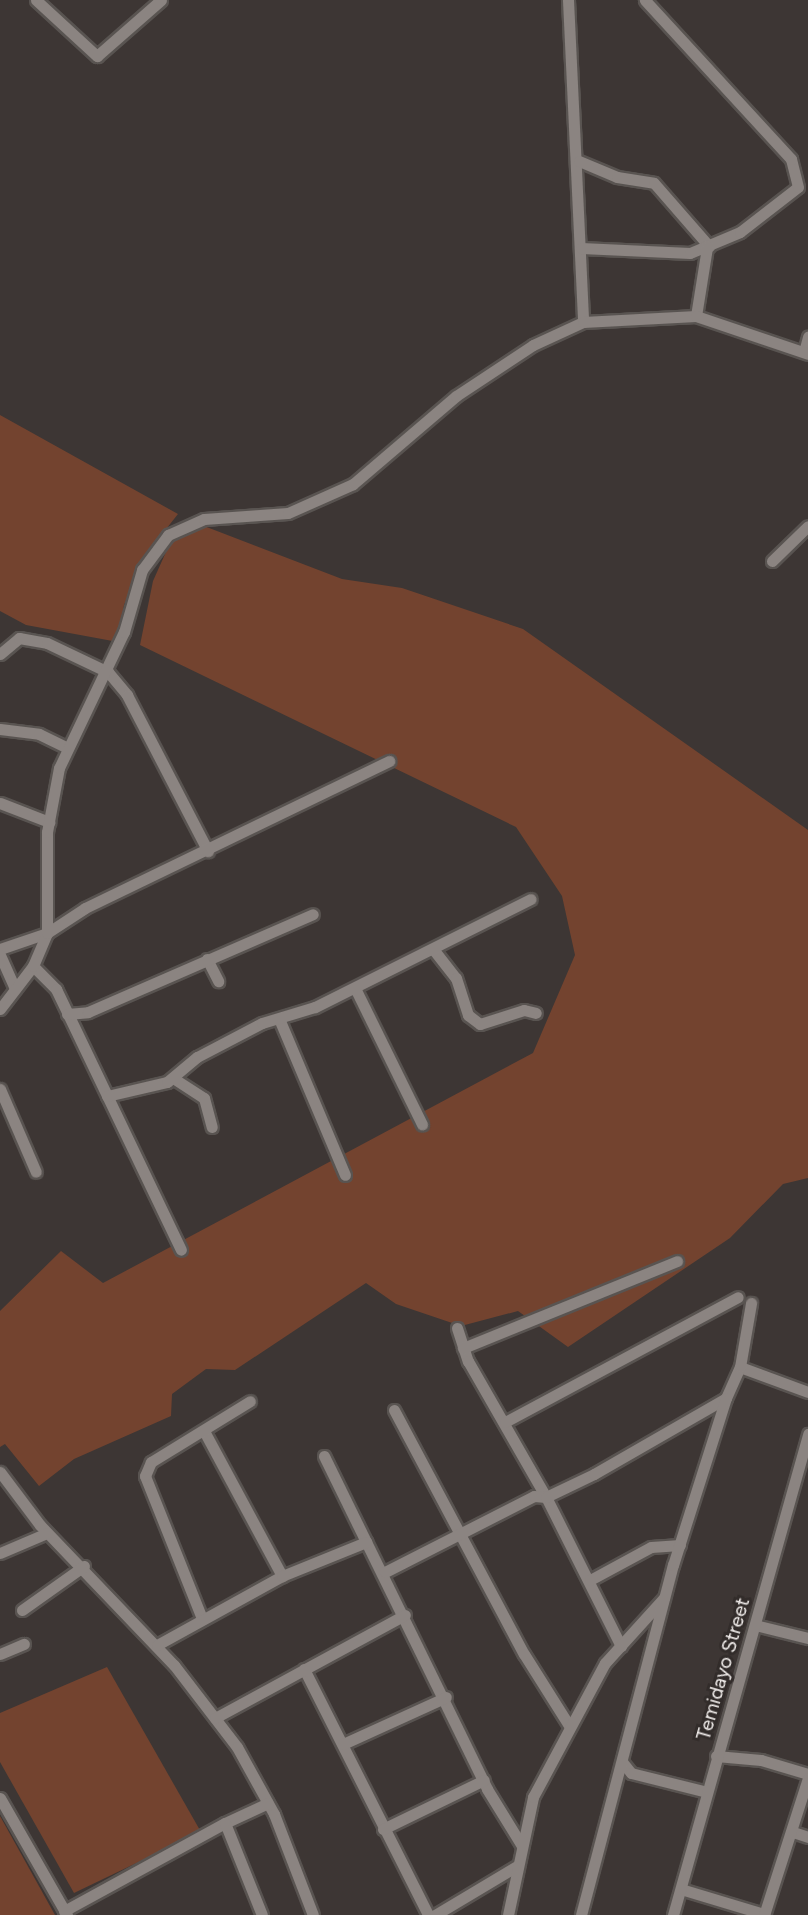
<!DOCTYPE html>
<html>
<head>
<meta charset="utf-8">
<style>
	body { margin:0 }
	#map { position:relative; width:808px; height:1915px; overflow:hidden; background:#3d3634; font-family:Figtree,sans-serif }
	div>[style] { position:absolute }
	.green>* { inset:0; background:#73432f }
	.roads { filter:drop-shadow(2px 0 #595451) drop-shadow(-2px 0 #595451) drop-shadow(0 2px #595451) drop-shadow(0 -2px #595451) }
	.minor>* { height:11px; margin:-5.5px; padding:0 5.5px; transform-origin:5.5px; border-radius:5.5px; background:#8b8481 }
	span { translate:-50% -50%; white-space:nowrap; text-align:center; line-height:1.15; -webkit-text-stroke:6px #322c2a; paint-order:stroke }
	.street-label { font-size:20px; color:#f1edeb }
</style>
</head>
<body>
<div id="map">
	<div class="green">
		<i style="clip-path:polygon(0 415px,178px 514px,144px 557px,124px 605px,118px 642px,26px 625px,0 611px)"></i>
		<i style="clip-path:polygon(204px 526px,342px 579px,402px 588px,523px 629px,808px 830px,808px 1178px,783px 1184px,730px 1238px,568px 1347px,518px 1311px,461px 1326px,396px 1304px,366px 1283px,235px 1370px,206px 1369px,172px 1394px,171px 1416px,74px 1459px,39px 1486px,5px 1444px,0 1447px,0 1311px,61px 1251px,103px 1283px,533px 1053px,575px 955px,562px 896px,516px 827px,140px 645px,153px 581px,170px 543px)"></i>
		<i style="clip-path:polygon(107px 1667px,201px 1832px,74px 1893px,0 1762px,0 1713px)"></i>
		<i style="clip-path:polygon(0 1816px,55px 1915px,0 1915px)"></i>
	</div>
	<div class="roads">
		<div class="minor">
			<i style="left:36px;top:0;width:83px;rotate:42.6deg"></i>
			<i style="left:97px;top:56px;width:85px;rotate:-41.2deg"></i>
			<i style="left:568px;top:0;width:322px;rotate:87.3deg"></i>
			<i style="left:579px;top:161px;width:41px;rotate:22.8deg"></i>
			<i style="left:617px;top:177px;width:37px;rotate:9deg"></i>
			<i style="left:654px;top:183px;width:84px;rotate:48.9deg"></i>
			<i style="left:581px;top:248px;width:109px;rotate:2.6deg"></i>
			<i style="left:690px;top:253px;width:54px;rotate:-22.8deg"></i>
			<i style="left:740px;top:232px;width:73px;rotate:-37.8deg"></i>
			<i style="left:798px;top:187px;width:29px;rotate:-104deg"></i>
			<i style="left:791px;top:159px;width:216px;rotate:-132.6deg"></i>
			<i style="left:696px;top:316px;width:70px;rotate:-80.9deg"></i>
			<i style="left:804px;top:352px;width:16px;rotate:-75deg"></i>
			<i style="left:772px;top:561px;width:50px;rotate:-44.2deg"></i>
			<i style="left:0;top:654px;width:25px;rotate:-40deg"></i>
			<i style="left:19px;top:638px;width:28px;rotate:10deg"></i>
			<i style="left:47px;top:643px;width:68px;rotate:25.4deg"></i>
			<i style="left:108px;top:672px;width:30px;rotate:50deg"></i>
			<i style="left:127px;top:695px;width:176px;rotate:62.6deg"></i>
			<i style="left:0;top:729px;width:39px;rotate:7deg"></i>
			<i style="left:39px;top:734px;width:32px;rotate:26deg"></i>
			<i style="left:0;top:803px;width:53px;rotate:21.2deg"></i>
			<i style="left:0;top:949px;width:50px;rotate:-18.8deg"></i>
			<i style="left:47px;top:933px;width:45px;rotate:-33.3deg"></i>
			<i style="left:85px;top:908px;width:338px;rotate:-25.8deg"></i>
			<i style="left:433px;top:949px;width:37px;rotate:52deg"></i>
			<i style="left:456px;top:978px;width:39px;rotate:72deg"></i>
			<i style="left:468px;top:1015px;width:15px;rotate:37deg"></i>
			<i style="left:480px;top:1024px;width:46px;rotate:-17.7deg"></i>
			<i style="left:524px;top:1010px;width:12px;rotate:14deg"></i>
			<i style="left:0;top:955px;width:37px;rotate:66deg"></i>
			<i style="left:207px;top:959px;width:25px;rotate:63deg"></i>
			<i style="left:33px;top:966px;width:33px;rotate:45deg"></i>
			<i style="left:56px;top:989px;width:289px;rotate:64.4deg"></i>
			<i style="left:355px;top:988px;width:152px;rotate:63.8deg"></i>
			<i style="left:0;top:1009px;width:54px;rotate:-52.5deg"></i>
			<i style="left:33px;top:966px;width:36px;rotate:-67deg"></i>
			<i style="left:47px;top:933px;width:101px;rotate:-90deg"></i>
			<i style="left:47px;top:832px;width:65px;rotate:-79.4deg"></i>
			<i style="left:59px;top:768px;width:151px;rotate:-64.5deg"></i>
			<i style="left:124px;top:632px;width:65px;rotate:-73.8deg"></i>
			<i style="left:142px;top:570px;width:44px;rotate:-53.4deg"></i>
			<i style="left:168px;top:535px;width:39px;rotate:-24deg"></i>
			<i style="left:204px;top:519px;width:84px;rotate:-4.1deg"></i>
			<i style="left:288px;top:513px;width:71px;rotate:-24deg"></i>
			<i style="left:353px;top:484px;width:135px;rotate:-40.5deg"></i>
			<i style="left:456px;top:396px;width:92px;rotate:-33.5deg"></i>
			<i style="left:533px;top:345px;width:55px;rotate:-24.7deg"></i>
			<i style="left:583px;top:322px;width:113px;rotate:-3deg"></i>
			<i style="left:696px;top:316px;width:118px;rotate:18.7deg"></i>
			<i style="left:67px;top:1014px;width:21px;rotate:-5deg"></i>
			<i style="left:88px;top:1012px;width:245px;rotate:-23.5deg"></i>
			<i style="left:280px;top:1021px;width:167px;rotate:67.1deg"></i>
			<i style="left:173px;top:1078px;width:37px;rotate:33deg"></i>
			<i style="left:204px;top:1098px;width:30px;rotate:75deg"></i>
			<i style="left:0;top:1089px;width:90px;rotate:66.6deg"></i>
			<i style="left:107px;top:1096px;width:62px;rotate:-13.1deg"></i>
			<i style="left:167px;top:1082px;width:39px;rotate:-40deg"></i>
			<i style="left:197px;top:1057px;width:73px;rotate:-27.6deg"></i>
			<i style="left:262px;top:1023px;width:55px;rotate:-16.8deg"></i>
			<i style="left:315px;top:1007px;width:241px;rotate:-26.6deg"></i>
			<i style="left:457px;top:1328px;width:35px;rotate:72deg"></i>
			<i style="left:468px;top:1361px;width:151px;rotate:60.2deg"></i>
			<i style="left:463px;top:1348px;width:231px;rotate:-22.1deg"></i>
			<i style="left:740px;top:1367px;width:72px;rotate:20.2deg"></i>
			<i style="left:394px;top:1410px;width:276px;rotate:62deg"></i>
			<i style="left:524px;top:1654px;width:86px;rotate:57.8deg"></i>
			<i style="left:505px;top:1422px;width:264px;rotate:-28.2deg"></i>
			<i style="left:204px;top:1431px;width:165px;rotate:61.7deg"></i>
			<i style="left:324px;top:1456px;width:371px;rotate:63.9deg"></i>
			<i style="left:487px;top:1789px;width:67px;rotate:58.4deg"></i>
			<i style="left:0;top:1472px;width:66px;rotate:53deg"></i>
			<i style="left:40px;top:1525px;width:194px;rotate:46.3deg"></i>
			<i style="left:174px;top:1665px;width:103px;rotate:52.5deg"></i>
			<i style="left:237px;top:1747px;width:77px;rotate:61.1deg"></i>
			<i style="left:274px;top:1814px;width:108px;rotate:68.9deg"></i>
			<i style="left:546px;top:1497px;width:167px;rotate:63.3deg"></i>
			<i style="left:0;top:1553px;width:51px;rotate:-23.1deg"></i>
			<i style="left:385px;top:1572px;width:167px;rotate:-27deg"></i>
			<i style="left:534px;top:1496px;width:12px;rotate:5deg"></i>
			<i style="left:546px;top:1497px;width:53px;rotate:-25.6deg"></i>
			<i style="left:594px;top:1474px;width:152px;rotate:-29.9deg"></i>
			<i style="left:726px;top:1398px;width:34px;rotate:-66deg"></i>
			<i style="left:740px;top:1367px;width:65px;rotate:-80.2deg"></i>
			<i style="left:590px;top:1580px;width:69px;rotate:-28.4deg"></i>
			<i style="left:651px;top:1547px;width:29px;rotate:-4deg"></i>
			<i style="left:22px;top:1610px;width:76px;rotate:-35.4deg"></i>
			<i style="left:201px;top:1616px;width:151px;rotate:-111.8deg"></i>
			<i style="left:145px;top:1476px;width:15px;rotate:-67deg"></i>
			<i style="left:151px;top:1462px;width:116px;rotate:-31.6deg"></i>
			<i style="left:755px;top:1625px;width:55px;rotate:13.8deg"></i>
			<i style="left:157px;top:1645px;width:143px;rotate:-28.9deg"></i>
			<i style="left:282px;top:1576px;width:91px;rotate:-22deg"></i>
			<i style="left:0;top:1654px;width:26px;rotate:-23deg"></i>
			<i style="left:304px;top:1669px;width:275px;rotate:63.2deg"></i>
			<i style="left:215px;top:1718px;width:216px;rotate:-28.5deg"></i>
			<i style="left:343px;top:1744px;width:113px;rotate:-24.5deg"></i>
			<i style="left:716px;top:1756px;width:45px;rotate:5.1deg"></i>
			<i style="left:761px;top:1760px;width:49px;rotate:16.6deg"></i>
			<i style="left:623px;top:1763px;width:13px;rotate:51deg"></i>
			<i style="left:631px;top:1773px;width:78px;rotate:14deg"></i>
			<i style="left:0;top:1798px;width:135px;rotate:60.2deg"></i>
			<i style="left:225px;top:1823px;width:47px;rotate:-24.9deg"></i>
			<i style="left:383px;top:1829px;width:112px;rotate:-25.9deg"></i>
			<i style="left:793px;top:1832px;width:16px;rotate:18deg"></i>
			<i style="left:681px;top:1889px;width:87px;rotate:16.8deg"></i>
			<i style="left:64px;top:1911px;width:183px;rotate:-28.7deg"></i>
			<i style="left:225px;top:1823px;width:99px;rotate:68.1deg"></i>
			<i style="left:435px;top:1915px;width:96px;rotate:-30.9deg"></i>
			<i style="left:508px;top:1915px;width:121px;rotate:-78deg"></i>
			<i style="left:533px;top:1797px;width:152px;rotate:-61.8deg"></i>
			<i style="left:605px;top:1663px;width:88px;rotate:-47.8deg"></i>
			<i style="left:581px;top:1915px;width:362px;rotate:-75.3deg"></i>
			<i style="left:673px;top:1565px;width:175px;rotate:-72.4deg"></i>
			<i style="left:673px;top:1915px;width:500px;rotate:-74.3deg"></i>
			<i style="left:764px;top:1915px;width:144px;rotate:-72.2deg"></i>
		</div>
	</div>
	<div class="street-label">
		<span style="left:723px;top:1669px;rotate:-74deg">Temidayo Street</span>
	</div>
</div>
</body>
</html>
